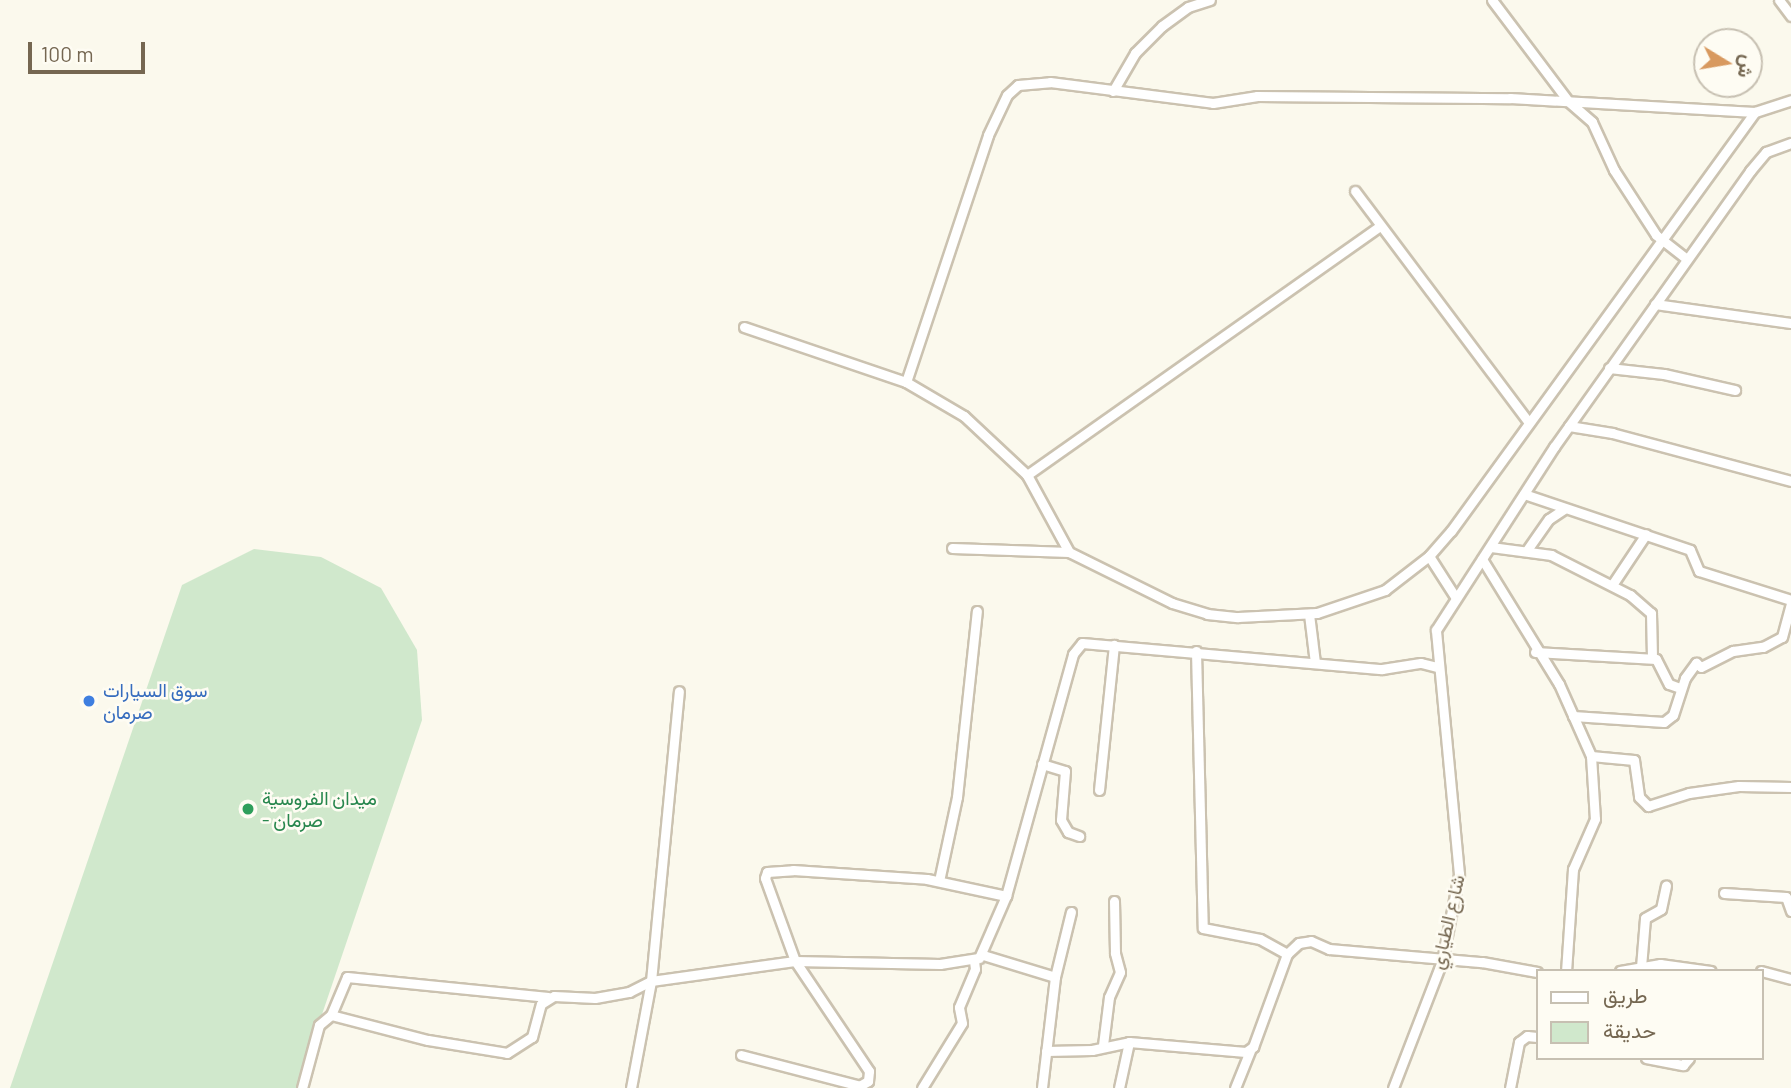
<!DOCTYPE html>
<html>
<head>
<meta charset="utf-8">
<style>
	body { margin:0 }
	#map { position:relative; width:1791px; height:1088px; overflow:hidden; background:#fbf9ed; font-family:Barlow,Vazirmatn,sans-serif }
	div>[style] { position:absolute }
	.green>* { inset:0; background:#d0e8cc }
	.roads { filter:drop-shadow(2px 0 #cbc2b0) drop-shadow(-2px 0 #cbc2b0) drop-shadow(0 2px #cbc2b0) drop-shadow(0 -2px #cbc2b0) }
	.minor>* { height:9px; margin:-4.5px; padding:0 4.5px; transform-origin:4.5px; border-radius:4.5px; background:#fff }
	.dots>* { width:19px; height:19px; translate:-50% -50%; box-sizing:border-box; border:4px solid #fefcf3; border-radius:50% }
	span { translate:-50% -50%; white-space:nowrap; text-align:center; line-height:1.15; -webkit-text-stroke:5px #fefcf3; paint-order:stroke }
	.shop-label { font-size:19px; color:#366cbe }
	.left { translate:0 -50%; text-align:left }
	.leisure-label { font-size:19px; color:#27864d }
	.street-label { font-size:19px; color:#756751 }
	.legend { position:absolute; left:1536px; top:969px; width:228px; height:91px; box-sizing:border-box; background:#fefcf3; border:2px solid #c7c0b2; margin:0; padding:9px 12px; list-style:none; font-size:21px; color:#756751 }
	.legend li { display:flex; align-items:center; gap:14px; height:35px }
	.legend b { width:35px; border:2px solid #c7c0b2 }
	.north { position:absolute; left:1693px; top:28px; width:70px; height:70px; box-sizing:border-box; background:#fefcf3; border:2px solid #c7c0b2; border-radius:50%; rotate:101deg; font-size:19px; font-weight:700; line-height:28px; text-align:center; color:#756751 }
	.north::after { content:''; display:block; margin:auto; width:24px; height:32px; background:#d8995f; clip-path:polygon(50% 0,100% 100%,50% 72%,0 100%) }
	.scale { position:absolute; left:28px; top:42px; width:117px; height:32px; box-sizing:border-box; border:4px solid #756751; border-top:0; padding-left:9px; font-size:21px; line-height:24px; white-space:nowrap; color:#756751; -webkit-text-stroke:5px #fefcf3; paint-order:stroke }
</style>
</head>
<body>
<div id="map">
	<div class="green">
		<i style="clip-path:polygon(254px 549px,321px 557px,381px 588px,417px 650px,422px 720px,297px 1088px,10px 1088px,182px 585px)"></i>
	</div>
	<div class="roads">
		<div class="minor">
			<i style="left:1492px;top:0;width:126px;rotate:53deg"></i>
			<i style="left:1568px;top:101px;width:32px;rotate:41deg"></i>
			<i style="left:1592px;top:122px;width:53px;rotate:65.4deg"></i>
			<i style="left:1614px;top:170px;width:77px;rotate:57.1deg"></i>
			<i style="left:1656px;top:235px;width:39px;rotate:38deg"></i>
			<i style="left:1779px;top:0;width:20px;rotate:53deg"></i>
			<i style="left:1113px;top:91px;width:44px;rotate:-59.9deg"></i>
			<i style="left:1135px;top:53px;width:38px;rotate:-45deg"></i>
			<i style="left:1162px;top:26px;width:32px;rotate:-36deg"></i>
			<i style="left:1188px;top:7px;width:23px;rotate:-18deg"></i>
			<i style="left:1355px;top:191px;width:288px;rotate:53.1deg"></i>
			<i style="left:1655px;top:304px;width:137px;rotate:8deg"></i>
			<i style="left:744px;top:327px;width:171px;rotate:18.8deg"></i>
			<i style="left:906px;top:382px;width:67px;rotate:30.4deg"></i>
			<i style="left:964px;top:416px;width:86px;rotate:43.1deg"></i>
			<i style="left:1027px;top:475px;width:88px;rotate:61.4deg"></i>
			<i style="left:1609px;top:368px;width:55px;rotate:6.2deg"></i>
			<i style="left:1664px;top:374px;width:73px;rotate:12.7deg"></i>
			<i style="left:906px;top:382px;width:260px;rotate:-71.6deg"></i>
			<i style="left:988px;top:135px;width:44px;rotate:-64.6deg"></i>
			<i style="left:1007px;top:95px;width:15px;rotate:-42deg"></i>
			<i style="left:1018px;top:85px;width:32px;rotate:-5deg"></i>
			<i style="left:1050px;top:82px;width:164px;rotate:7.3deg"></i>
			<i style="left:1213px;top:103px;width:45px;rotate:-9deg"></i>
			<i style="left:1257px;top:96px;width:253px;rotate:0.5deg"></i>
			<i style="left:1510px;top:98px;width:245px;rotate:3.3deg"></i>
			<i style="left:1569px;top:426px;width:44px;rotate:9.2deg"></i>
			<i style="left:1612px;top:433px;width:185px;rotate:15deg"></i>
			<i style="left:1027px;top:475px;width:432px;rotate:-35.2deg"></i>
			<i style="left:1524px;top:494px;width:175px;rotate:18.6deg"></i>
			<i style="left:1690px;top:550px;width:23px;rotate:67deg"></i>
			<i style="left:1699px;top:571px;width:96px;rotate:17.5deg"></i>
			<i style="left:1491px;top:547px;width:61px;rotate:7.6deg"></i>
			<i style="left:1551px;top:555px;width:89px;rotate:26.9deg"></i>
			<i style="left:1630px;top:595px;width:28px;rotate:41deg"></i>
			<i style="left:1651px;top:613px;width:45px;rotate:88.7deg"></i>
			<i style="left:952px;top:548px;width:117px;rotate:2deg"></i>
			<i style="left:1069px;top:552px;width:115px;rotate:26.3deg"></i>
			<i style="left:1172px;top:603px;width:37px;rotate:17deg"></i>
			<i style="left:1207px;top:614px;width:31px;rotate:6deg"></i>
			<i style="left:1238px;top:617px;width:79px;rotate:-2.9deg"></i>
			<i style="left:1317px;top:613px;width:72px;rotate:-18.7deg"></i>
			<i style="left:1385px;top:590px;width:56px;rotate:-37.7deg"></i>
			<i style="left:1429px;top:556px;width:33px;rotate:-49deg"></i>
			<i style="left:1451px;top:531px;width:518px;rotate:-54.04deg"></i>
			<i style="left:1755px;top:112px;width:38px;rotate:-18deg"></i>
			<i style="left:1527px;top:550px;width:38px;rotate:-55deg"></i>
			<i style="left:1549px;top:519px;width:18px;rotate:-34deg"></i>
			<i style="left:1429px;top:556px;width:50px;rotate:57.3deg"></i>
			<i style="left:1482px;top:559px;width:147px;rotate:58.4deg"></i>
			<i style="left:1559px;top:684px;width:79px;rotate:66deg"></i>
			<i style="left:1591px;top:756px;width:63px;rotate:86.4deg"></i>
			<i style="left:1595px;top:819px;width:55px;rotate:113.7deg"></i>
			<i style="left:1573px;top:869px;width:102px;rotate:93.9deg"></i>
			<i style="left:1612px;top:585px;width:61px;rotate:-56.3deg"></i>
			<i style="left:1309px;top:614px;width:49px;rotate:83deg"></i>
			<i style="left:1196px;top:651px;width:277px;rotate:88.6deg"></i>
			<i style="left:1203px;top:928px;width:58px;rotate:10.9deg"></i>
			<i style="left:1260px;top:939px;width:31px;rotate:29deg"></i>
			<i style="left:1535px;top:652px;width:121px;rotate:3.3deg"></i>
			<i style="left:1656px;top:659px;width:28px;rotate:63deg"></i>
			<i style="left:1669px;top:684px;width:12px;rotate:20deg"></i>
			<i style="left:1573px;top:716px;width:91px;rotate:3.8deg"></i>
			<i style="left:1664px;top:722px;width:11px;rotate:-38deg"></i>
			<i style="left:1673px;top:715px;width:39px;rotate:-72deg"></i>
			<i style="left:1685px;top:678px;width:19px;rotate:-54deg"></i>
			<i style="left:1696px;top:663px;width:6px;rotate:39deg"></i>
			<i style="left:1701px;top:667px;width:36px;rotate:-27deg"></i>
			<i style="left:1733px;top:651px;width:30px;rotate:-8deg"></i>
			<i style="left:1763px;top:647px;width:21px;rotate:-28deg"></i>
			<i style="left:1782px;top:637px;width:34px;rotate:-75deg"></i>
			<i style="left:1591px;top:756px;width:43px;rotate:5.3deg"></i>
			<i style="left:1634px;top:760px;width:37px;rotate:82deg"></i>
			<i style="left:1639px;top:797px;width:13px;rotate:45deg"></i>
			<i style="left:1648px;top:806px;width:43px;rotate:-17.6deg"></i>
			<i style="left:1689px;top:793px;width:50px;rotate:-8deg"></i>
			<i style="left:1739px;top:786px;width:52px;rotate:1.1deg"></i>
			<i style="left:1042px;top:764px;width:24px;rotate:17deg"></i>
			<i style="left:1065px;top:771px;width:49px;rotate:94.7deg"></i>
			<i style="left:1061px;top:820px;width:14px;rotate:60deg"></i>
			<i style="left:1068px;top:832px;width:12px;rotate:20deg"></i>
			<i style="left:1099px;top:790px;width:146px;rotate:-84.1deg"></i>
			<i style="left:939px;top:881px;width:86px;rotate:-77.9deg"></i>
			<i style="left:957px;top:797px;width:187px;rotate:-83.9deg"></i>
			<i style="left:1724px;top:893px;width:62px;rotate:3.7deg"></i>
			<i style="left:1786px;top:897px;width:15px;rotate:70deg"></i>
			<i style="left:983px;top:955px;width:75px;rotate:17deg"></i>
			<i style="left:1055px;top:977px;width:112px;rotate:96.7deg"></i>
			<i style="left:1641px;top:967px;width:49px;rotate:-85.3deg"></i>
			<i style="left:1645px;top:918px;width:18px;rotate:-29deg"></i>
			<i style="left:1661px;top:909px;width:24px;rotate:-78deg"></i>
			<i style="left:1620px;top:971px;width:41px;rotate:-9.9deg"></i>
			<i style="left:1660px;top:964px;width:51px;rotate:7.8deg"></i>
			<i style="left:1761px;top:971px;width:31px;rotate:15deg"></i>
			<i style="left:1055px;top:977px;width:67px;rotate:-76.2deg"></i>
			<i style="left:331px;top:1015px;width:41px;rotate:-67.2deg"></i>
			<i style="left:347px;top:977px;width:202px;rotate:5.7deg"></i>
			<i style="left:1103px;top:1045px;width:48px;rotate:-82.9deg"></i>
			<i style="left:1109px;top:997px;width:27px;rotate:-66deg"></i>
			<i style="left:1120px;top:972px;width:20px;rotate:-105deg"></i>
			<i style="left:1115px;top:953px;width:52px;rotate:-91.1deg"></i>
			<i style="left:1046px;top:1051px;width:46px;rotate:-1.2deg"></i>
			<i style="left:1092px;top:1050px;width:38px;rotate:-12deg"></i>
			<i style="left:1129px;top:1042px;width:117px;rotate:4.9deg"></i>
			<i style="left:1246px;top:1052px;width:9px;rotate:-36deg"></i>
			<i style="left:1253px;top:1047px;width:99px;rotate:-69.9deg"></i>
			<i style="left:1287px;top:954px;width:16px;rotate:-43deg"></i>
			<i style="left:1299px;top:943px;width:12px;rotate:-9deg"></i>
			<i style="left:1311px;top:941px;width:20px;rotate:24deg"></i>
			<i style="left:1329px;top:949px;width:154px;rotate:4.9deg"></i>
			<i style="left:1482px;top:962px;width:56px;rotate:10.3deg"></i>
			<i style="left:741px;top:1055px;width:124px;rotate:14.5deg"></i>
			<i style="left:1646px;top:1058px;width:38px;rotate:11deg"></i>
			<i style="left:1683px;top:1065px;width:9px;rotate:-49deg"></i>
			<i style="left:302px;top:1088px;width:65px;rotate:-74.9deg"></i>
			<i style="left:319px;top:1025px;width:16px;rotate:-40deg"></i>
			<i style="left:331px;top:1015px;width:100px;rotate:14.5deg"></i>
			<i style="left:428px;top:1040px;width:80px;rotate:9.3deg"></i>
			<i style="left:507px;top:1053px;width:30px;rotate:-33deg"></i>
			<i style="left:532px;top:1037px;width:34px;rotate:-75deg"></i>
			<i style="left:541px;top:1004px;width:15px;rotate:-32deg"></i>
			<i style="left:554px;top:996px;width:41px;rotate:2.8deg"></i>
			<i style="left:595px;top:998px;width:35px;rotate:-10deg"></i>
			<i style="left:629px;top:992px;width:25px;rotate:-27deg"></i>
			<i style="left:651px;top:981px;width:145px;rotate:-7.9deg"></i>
			<i style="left:795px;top:961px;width:145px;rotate:1.2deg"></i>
			<i style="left:940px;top:964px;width:39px;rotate:-9deg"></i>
			<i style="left:979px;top:958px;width:68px;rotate:-66.5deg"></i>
			<i style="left:1006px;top:896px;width:251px;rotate:-74.5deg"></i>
			<i style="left:1073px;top:654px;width:14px;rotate:-51deg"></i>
			<i style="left:1082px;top:643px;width:301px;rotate:5deg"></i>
			<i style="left:1382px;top:669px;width:39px;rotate:-9deg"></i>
			<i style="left:1421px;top:663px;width:16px;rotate:14deg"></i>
			<i style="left:631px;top:1088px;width:109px;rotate:-79.4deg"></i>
			<i style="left:651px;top:981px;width:291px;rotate:-84.5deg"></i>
			<i style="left:856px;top:1088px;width:14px;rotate:-30deg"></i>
			<i style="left:868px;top:1081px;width:10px;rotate:-84deg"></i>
			<i style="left:869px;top:1071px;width:133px;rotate:-123.9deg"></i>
			<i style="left:795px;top:961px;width:88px;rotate:-109.9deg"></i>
			<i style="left:765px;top:878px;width:6px;rotate:-72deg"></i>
			<i style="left:767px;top:872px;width:26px;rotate:-4deg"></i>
			<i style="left:793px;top:870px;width:134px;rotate:3.8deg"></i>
			<i style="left:927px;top:879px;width:81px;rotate:12.1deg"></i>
			<i style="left:922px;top:1088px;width:76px;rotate:-58.4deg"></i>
			<i style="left:962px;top:1023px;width:16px;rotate:-101deg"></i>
			<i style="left:959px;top:1007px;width:41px;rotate:-67.2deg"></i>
			<i style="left:975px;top:969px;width:8px;rotate:-97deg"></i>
			<i style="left:1119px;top:1088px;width:47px;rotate:-77.7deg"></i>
			<i style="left:1235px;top:1088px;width:40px;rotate:-68deg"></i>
			<i style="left:1393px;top:1088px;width:136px;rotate:-68.9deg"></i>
			<i style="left:1442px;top:961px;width:89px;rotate:-78.9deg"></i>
			<i style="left:1459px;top:874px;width:245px;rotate:-95.4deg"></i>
			<i style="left:1436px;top:630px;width:218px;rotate:-57.2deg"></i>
			<i style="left:1554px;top:447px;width:339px;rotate:-54.6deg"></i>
			<i style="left:1750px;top:171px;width:25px;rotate:-50deg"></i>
			<i style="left:1766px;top:152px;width:27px;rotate:-20deg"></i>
			<i style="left:1510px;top:1088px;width:47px;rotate:-78.9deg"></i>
			<i style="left:1519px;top:1042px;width:10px;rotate:-37deg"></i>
			<i style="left:1527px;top:1036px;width:10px;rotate:6deg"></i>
		</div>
	</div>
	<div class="dots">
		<i style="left:89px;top:701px;background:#3f7fe0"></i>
		<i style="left:248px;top:809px;background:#2e9e5b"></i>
	</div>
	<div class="shop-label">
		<span class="left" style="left:103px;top:701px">سوق السيارات<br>صرمان</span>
	</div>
	<div class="leisure-label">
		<span class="left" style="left:262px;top:809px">ميدان الفروسية<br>- صرمان</span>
	</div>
	<div class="street-label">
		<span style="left:1447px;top:922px;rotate:-77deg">شارع الطياري</span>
	</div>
	<ul class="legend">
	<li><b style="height:9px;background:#fff"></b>طريق</li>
	<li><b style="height:19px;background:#d0e8cc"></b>حديقة</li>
	</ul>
	<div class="north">ش</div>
	<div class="scale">100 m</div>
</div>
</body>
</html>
